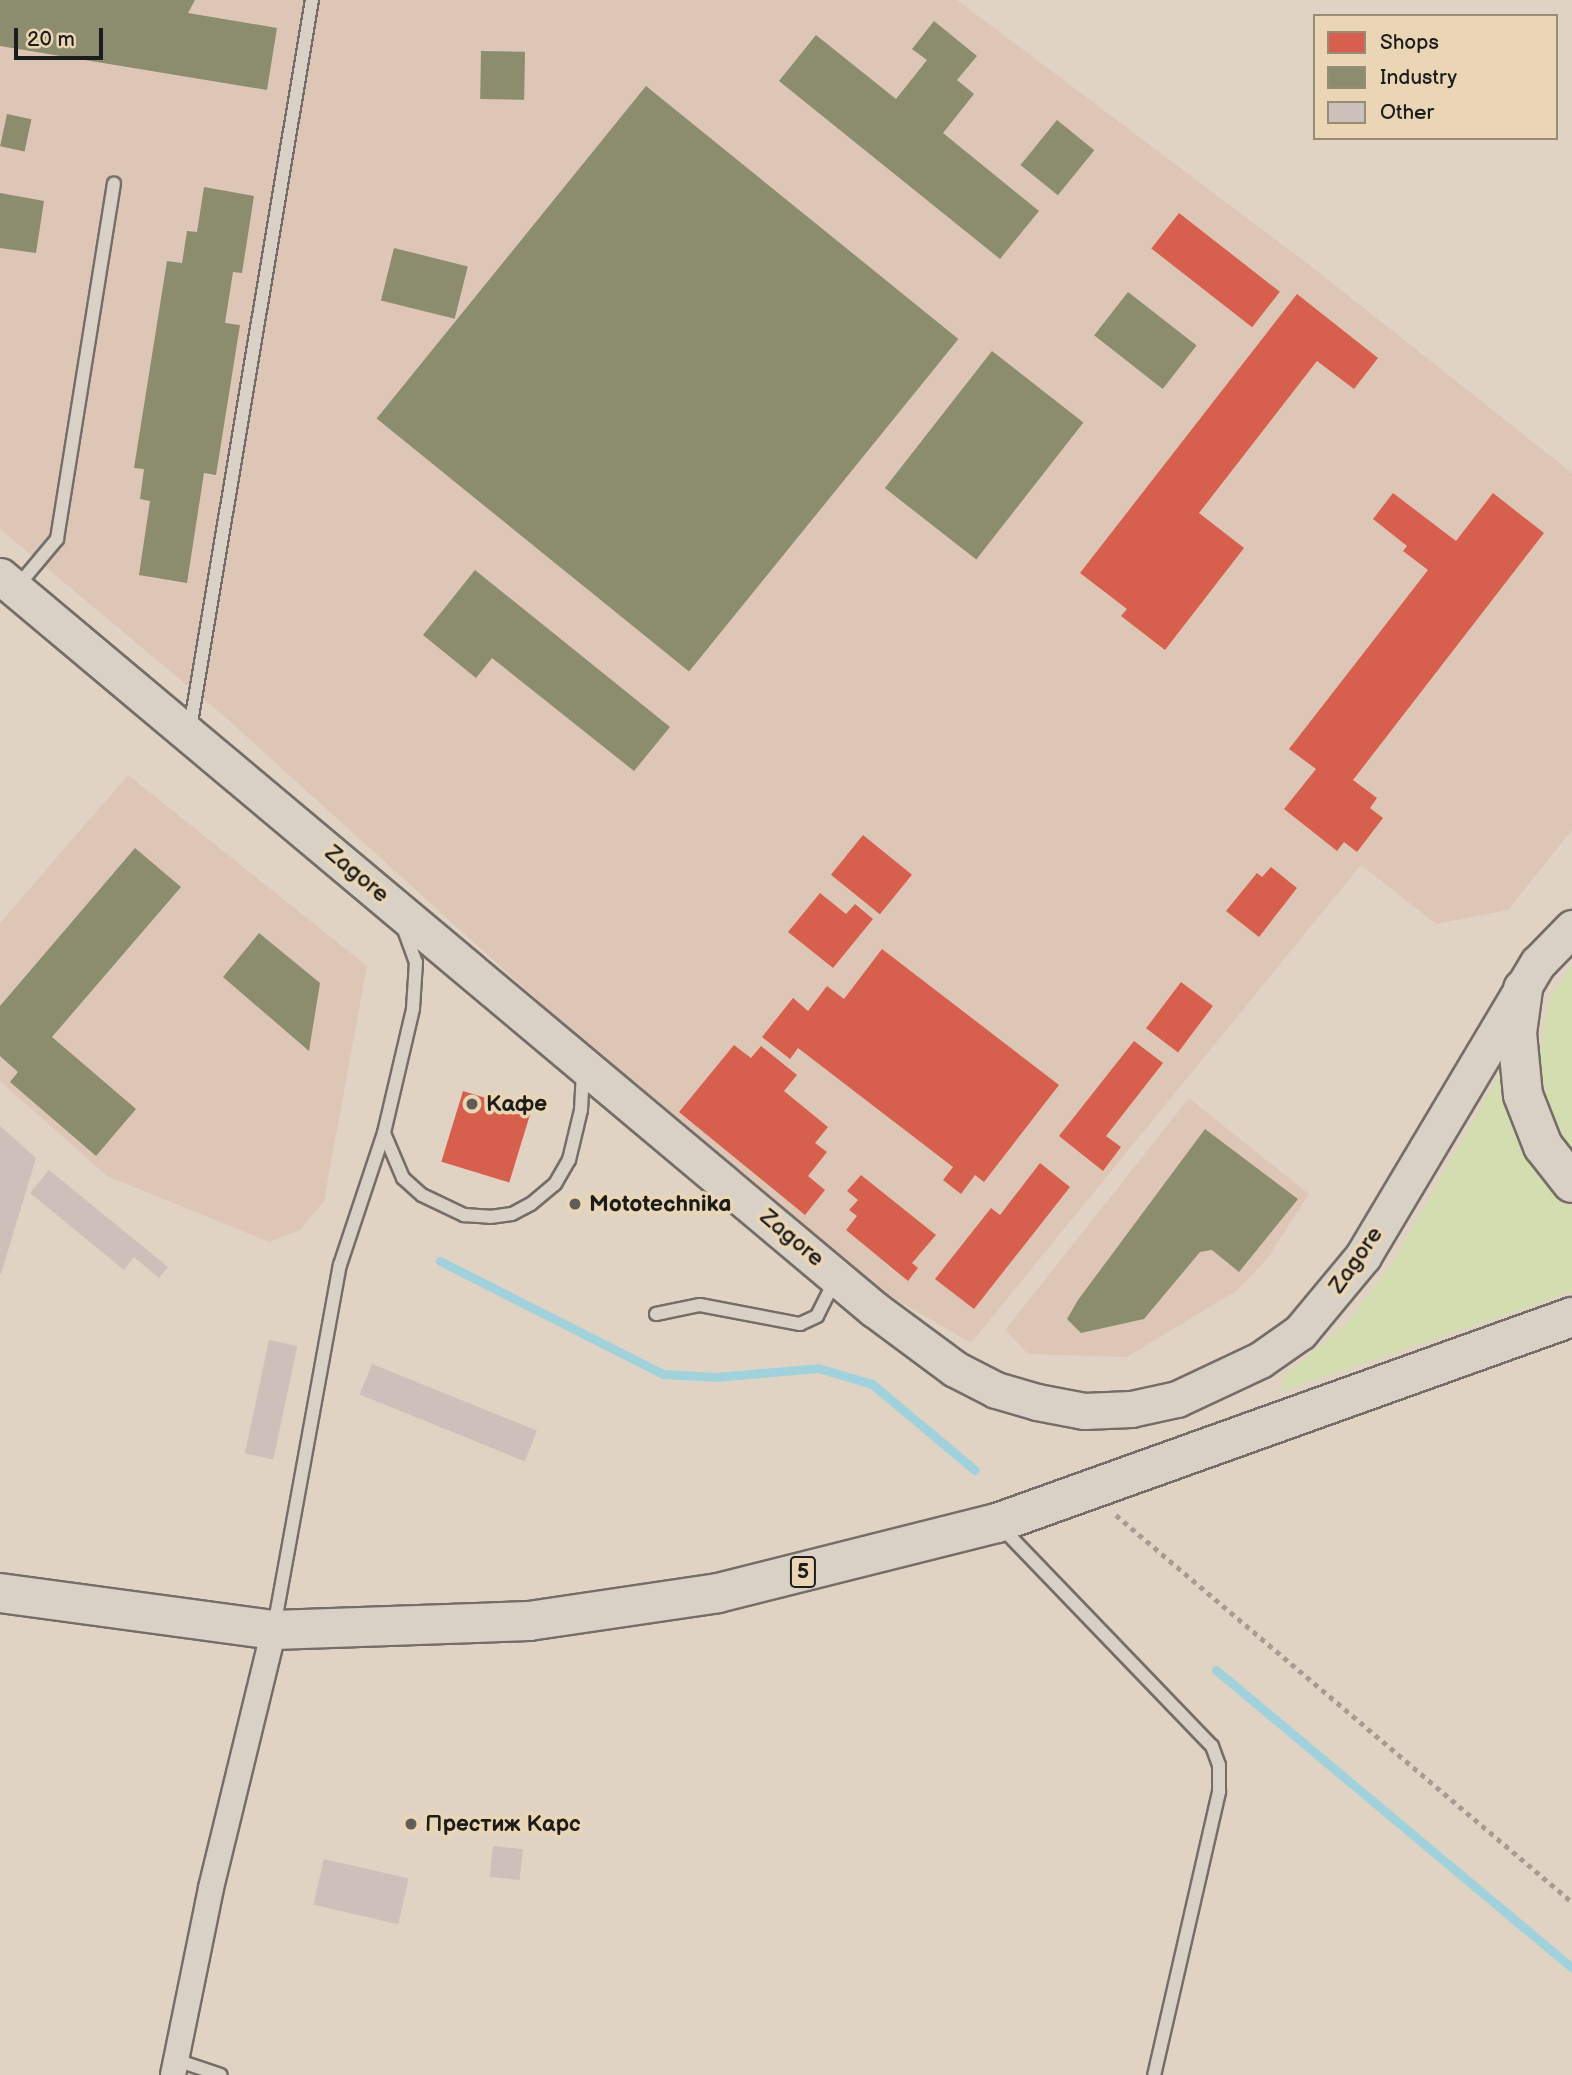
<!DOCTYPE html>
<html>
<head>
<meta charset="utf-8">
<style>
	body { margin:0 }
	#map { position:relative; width:1572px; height:2075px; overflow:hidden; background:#e1d3c4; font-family:"Balsamiq Sans",sans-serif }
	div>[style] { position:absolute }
	.built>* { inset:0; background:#dec6b6 }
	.green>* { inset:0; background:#d4ddaf }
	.shops>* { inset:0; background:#d6604d; transform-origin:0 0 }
	.industry>* { inset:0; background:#8c8c6e; transform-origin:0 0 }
	.stream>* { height:9px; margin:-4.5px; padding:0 4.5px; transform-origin:4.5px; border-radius:4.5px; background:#a1d2dc }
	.building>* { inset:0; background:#cdbfb9; transform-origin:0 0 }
	.path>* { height:4.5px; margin-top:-2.25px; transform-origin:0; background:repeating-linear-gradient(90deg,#a59d94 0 5px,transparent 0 10px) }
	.roads { filter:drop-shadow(2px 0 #756e68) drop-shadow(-2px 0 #756e68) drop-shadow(0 2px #756e68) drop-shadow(0 -2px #756e68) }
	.lane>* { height:12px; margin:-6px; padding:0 6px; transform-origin:6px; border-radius:6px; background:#d9d1c6 }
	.street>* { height:24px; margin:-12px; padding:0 12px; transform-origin:12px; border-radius:12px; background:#d9d1c6 }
	.secondary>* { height:35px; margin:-17.5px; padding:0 17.5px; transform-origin:17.5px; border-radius:17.5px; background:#d9d1c6 }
	.primary>* { height:38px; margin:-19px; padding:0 19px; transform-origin:19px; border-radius:19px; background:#d9d1c6 }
	.dots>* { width:19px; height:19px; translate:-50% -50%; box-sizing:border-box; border:4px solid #ead6b4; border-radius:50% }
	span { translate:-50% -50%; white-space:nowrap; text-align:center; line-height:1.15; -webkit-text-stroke:7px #ead6b4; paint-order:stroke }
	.shield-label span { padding:2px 5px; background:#ead6b4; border:2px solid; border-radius:5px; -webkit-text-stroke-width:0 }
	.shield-label { font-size:21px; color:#1c1c1c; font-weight:700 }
	.street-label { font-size:23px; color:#1c1c1c }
	.poi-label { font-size:23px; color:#1c1c1c; font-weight:700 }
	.left { translate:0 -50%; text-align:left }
	.legend { position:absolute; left:1313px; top:14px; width:245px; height:126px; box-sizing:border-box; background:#ead6b4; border:2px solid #988c77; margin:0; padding:9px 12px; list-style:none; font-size:21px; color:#1c1c1c }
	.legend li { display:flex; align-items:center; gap:14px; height:35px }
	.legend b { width:35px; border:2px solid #988c77 }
	.scale { position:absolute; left:14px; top:28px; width:89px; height:32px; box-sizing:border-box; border:4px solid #1c1c1c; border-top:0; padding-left:9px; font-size:21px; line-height:24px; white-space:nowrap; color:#1c1c1c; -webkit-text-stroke:5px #ead6b4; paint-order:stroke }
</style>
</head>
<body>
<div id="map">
	<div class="built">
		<i style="clip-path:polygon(0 0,957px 0,1307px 263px,1572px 473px,1572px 830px,1508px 910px,1436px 924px,1361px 865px,971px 1343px,874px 1287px,649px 1101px,226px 718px,0 529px)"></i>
		<i style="clip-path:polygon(128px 775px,367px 966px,324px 1201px,300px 1230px,269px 1242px,107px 1176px,0 1081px,0 923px)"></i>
		<i style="clip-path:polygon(1189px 1098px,1309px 1194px,1267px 1259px,1236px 1291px,1127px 1357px,1028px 1354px,1005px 1330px)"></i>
	</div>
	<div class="green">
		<i style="clip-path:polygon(1572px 963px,1572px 1155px,1547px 1103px,1539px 1057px,1548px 1003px)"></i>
		<i style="clip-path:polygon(1502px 1070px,1523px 1140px,1542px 1177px,1572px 1207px,1572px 1292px,1281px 1391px,1284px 1376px,1347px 1323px,1391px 1265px)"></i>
	</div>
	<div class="shops">
		<i style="left:1179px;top:213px;width:128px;height:45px;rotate:38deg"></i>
		<i style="clip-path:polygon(1297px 294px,1378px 358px,1354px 389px,1317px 361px,1199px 513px,1244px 548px,1165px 650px,1121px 616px,1127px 609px,1080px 573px)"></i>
		<i style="clip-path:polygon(1393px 493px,1456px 541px,1493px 493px,1544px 533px,1353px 780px,1377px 798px,1370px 808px,1383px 818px,1357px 852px,1344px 842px,1337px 851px,1284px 809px,1316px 769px,1289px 749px,1428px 570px,1403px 551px,1407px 546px,1373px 519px)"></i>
		<i style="left:863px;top:835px;width:63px;height:51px;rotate:39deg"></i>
		<i style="clip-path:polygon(1271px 867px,1297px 888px,1259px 937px,1226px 911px,1257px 873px,1262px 877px)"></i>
		<i style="clip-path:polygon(820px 893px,846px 914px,855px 904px,873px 919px,833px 968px,788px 932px)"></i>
		<i style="clip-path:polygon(882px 949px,1059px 1085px,984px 1182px,975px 1175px,961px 1194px,943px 1180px,953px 1167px,798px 1048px,790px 1059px,762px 1037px,793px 998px,808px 1011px,827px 986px,844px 999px)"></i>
		<i style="left:1181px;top:982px;width:40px;height:58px;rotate:37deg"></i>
		<i style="clip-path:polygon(1134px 1041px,1163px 1063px,1106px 1136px,1121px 1147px,1103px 1171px,1059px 1136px)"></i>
		<i style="clip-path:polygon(734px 1045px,751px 1058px,761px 1046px,797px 1075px,784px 1091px,828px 1127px,815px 1143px,827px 1152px,808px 1176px,825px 1190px,805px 1215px,679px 1112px)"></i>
		<i style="left:463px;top:1091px;width:71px;height:74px;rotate:17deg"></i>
		<i style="clip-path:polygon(1040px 1163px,1070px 1187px,974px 1309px,935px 1279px,991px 1208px,1000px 1215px)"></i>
		<i style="clip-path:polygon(861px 1175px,936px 1235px,912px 1263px,918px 1268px,908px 1281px,846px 1230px,857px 1216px,849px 1210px,858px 1200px,847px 1191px)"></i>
	</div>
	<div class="industry">
		<i style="clip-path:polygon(0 0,195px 0,188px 13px,277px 28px,267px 90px,0 46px)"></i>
		<i style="clip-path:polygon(934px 21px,977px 56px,957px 80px,974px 94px,943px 133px,1039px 211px,1000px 259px,779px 81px,816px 35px,896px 99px,927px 60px,912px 49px)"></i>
		<i style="left:481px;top:51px;width:44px;height:48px;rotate:1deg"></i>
		<i style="left:646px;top:86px;width:402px;height:428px;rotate:39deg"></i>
		<i style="left:7px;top:114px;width:25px;height:33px;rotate:12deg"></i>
		<i style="left:1057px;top:120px;width:48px;height:58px;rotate:39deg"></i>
		<i style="clip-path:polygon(204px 187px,254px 196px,242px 273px,233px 272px,225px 323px,240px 325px,216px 475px,204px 473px,187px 583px,139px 575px,150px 501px,140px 499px,144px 469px,134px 468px,167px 261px,182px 263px,187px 231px,197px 232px)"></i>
		<i style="clip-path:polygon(0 193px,44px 201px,36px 253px,0 248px)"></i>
		<i style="left:394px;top:248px;width:76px;height:54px;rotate:14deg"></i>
		<i style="left:1128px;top:292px;width:87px;height:55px;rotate:38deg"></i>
		<i style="left:992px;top:351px;width:116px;height:174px;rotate:38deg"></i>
		<i style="clip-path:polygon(475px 570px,670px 727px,634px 771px,492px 658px,476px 678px,423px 635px)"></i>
		<i style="clip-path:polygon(135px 848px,181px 887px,52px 1037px,136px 1109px,96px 1156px,10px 1082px,18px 1072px,0 1056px,0 1006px)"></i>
		<i style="clip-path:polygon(259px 933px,320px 983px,309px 1051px,223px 977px)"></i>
		<i style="clip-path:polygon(1205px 1129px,1298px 1199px,1239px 1272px,1212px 1250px,1200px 1252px,1144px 1319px,1081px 1333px,1067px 1319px,1078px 1300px)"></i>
	</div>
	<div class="stream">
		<i style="left:440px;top:1261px;width:250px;rotate:26.9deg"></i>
		<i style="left:663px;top:1374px;width:53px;rotate:3.2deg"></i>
		<i style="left:716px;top:1377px;width:102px;rotate:-5deg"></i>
		<i style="left:818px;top:1368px;width:56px;rotate:16.5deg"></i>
		<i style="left:872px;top:1384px;width:134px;rotate:39.9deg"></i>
		<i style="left:1216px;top:1670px;width:464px;rotate:39.9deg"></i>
	</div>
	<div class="building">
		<i style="clip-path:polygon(0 1126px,36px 1158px,1px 1274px,0 1274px)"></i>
		<i style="clip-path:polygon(49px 1170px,168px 1267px,159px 1278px,134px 1257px,124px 1270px,30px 1193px)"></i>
		<i style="left:269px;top:1340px;width:29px;height:116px;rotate:12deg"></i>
		<i style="left:372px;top:1364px;width:178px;height:33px;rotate:22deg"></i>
		<i style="left:493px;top:1846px;width:30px;height:31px;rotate:6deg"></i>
		<i style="left:324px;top:1859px;width:87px;height:47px;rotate:13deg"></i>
	</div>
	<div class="path">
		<i style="left:1116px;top:1515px;width:598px;rotate:40.32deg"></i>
	</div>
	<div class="roads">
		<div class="lane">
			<i style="left:16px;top:588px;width:64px;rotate:-50.1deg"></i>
			<i style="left:57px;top:539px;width:360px;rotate:-80.9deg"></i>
			<i style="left:190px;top:728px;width:738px;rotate:-80.49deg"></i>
			<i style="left:403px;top:927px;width:37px;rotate:70deg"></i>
			<i style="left:416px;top:962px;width:47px;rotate:93.7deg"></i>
			<i style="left:413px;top:1009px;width:127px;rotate:103.2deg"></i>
			<i style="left:384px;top:1133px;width:49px;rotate:67.1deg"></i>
			<i style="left:403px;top:1178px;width:25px;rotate:42deg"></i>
			<i style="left:422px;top:1195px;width:47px;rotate:25.5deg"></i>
			<i style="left:464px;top:1215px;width:26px;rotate:4deg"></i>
			<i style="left:490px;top:1217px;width:22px;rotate:-8deg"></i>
			<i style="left:512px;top:1214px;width:21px;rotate:-28deg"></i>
			<i style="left:531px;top:1204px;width:31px;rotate:-40deg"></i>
			<i style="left:555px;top:1184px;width:28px;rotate:-60deg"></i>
			<i style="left:569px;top:1160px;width:51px;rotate:-76.5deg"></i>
			<i style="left:581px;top:1110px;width:39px;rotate:-87deg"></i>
			<i style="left:656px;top:1314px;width:45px;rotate:-11.6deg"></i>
			<i style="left:700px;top:1305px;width:102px;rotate:10.8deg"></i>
			<i style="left:800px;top:1324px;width:19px;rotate:-25deg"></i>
			<i style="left:817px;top:1316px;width:40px;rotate:-63.4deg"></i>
			<i style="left:1002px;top:1528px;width:303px;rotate:46.1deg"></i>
			<i style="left:1212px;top:1746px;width:20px;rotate:70deg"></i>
			<i style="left:1219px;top:1765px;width:27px;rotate:90deg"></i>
			<i style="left:1219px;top:1792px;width:290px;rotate:102.9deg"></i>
			<i style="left:274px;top:1627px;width:368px;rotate:-79.7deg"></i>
			<i style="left:340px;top:1265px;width:139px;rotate:-71.6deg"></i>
			<i style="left:176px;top:2060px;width:47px;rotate:18.4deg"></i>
		</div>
		<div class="street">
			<i style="left:173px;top:2075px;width:191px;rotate:-78.5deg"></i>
			<i style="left:211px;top:1888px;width:266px;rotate:-76.3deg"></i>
		</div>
		<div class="secondary">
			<i style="left:0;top:576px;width:1141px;rotate:39.99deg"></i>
			<i style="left:874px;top:1309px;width:101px;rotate:36.5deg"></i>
			<i style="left:955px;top:1369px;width:46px;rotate:27.1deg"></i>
			<i style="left:996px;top:1390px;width:43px;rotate:16.3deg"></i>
			<i style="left:1037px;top:1402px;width:48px;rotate:10.8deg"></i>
			<i style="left:1084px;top:1411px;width:47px;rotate:-2.4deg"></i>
			<i style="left:1131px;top:1409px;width:47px;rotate:-12.3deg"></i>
			<i style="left:1177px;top:1399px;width:92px;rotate:-25.2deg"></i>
			<i style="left:1260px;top:1360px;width:49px;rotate:-35deg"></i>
			<i style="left:1300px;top:1332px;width:99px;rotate:-50.3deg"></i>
			<i style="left:1363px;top:1256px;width:341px;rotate:-59.2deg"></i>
			<i style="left:1538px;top:963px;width:49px;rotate:-45.8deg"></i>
		</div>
		<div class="primary">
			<i style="left:1523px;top:989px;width:44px;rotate:97.8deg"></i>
			<i style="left:1517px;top:1033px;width:62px;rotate:84.5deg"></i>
			<i style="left:1523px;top:1095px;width:55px;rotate:68.6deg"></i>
			<i style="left:1543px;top:1146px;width:47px;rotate:51.9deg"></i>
			<i style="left:0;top:1593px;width:276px;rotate:7.7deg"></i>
			<i style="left:274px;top:1630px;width:255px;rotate:-2deg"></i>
			<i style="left:529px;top:1621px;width:191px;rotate:-8.4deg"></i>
			<i style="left:718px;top:1593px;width:288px;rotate:-14.1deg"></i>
			<i style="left:997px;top:1523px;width:611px;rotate:-19.71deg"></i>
		</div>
	</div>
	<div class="dots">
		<i style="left:472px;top:1104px;background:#615c57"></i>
		<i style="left:575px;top:1204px;background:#615c57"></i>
		<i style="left:411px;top:1824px;background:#615c57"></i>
	</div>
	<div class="shield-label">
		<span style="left:803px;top:1572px">5</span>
	</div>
	<div class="street-label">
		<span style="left:357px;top:874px;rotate:40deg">Zagore</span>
		<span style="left:792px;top:1238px;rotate:40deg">Zagore</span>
		<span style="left:1356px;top:1260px;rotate:-55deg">Zagore</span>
	</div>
	<div class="poi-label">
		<span class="left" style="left:486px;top:1104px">Кафе</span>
		<span class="left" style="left:589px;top:1204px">Mototechnika</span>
		<span class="left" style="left:425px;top:1824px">Престиж Карс</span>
	</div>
	<ul class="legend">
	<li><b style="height:19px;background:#d6604d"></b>Shops</li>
	<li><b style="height:19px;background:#8c8c6e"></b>Industry</li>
	<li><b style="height:19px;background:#cdbfb9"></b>Other</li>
	</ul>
	<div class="scale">20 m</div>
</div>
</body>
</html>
